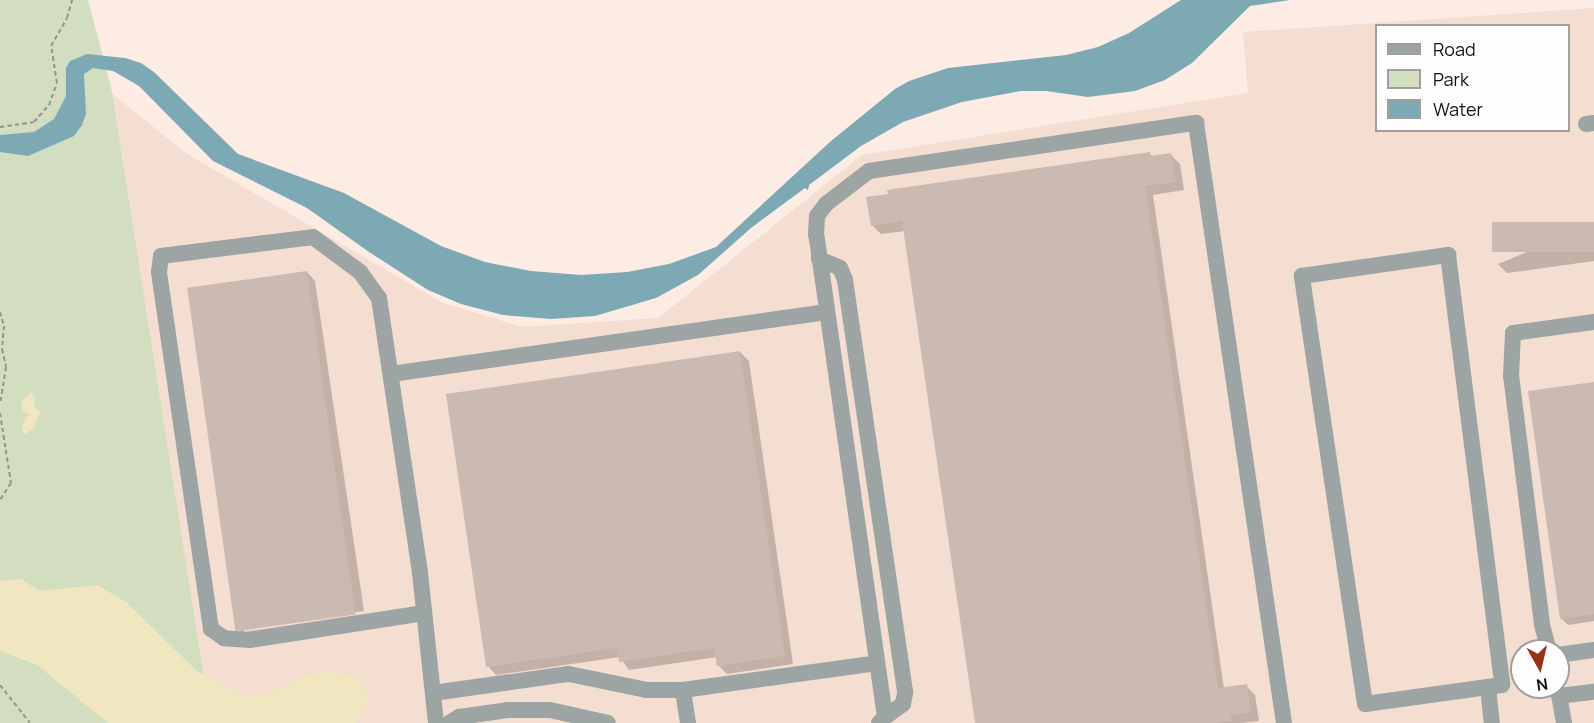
<!DOCTYPE html>
<html>
<head>
<meta charset="utf-8">
<style>
	body { margin:0 }
	#map { position:relative; width:1594px; height:723px; overflow:hidden; background:#fdece4; font-family:Manrope,sans-serif }
	div>[style] { position:absolute }
	.built>* { inset:0; background:#f4ddd1 }
	.green>* { inset:0; background:#d3ddc0 }
	.sand>* { inset:0; background:#f0e7c1 }
	.water>* { inset:0; background:#7da9b5 }
	.shadow>* { inset:0; background:#0003 }
	.building>* { inset:0; background:#cabab2; transform-origin:0 0 }
	.path>* { height:2px; margin-top:-1px; transform-origin:0; background:repeating-linear-gradient(90deg,#9c908a 0 4.5px,transparent 0 7.5px) }
	.minor>* { height:16px; margin:-8px; padding:0 8px; transform-origin:8px; border-radius:8px; background:#9ca4a4 }
	span { translate:-50% -50%; white-space:nowrap; text-align:center; line-height:1.15; -webkit-text-stroke:4.5px #fdfdfd; paint-order:stroke }
	.legend { position:absolute; left:1375px; top:24px; width:195px; height:108px; box-sizing:border-box; background:#fdfdfd; border:2px solid #a19f9e; margin:0; padding:8px 10px; list-style:none; font-size:18px; color:#18120f }
	.legend li { display:flex; align-items:center; gap:12px; height:30px }
	.legend b { width:30px; border:2px solid #a19f9e }
	.north { position:absolute; left:1510px; top:639px; width:60px; height:60px; box-sizing:border-box; background:#fdfdfd; border:2px solid #a19f9e; border-radius:50%; rotate:172deg; font-size:16px; font-weight:700; line-height:24px; text-align:center; color:#18120f }
	.north::after { content:''; display:block; margin:auto; width:21px; height:27px; background:#9a3218; clip-path:polygon(50% 0,100% 100%,50% 72%,0 100%) }
</style>
</head>
<body>
<div id="map">
	<div class="built">
		<i style="clip-path:polygon(evenodd,1594px 8px,1594px 723px,202px 723px,104px 87px,187px 154px,441px 302px,522px 327px,658px 318px,862px 155px,1248px 93px,1243px 32px,1594px 8px,1376px 26px,1568px 26px,1568px 130px,1376px 130px,1376px 26px,1594px 8px,1522px 651px,1558px 651px,1558px 687px,1522px 687px,1522px 651px)"></i>
	</div>
	<div class="green">
		<i style="clip-path:polygon(0 0,88px 0,111px 87px,211px 723px,0 723px)"></i>
	</div>
	<div class="sand">
		<i style="clip-path:polygon(31px 392px,35px 398px,34px 406px,40px 412px,34px 428px,26px 434px,22px 430px,24px 421px,29px 415px,23px 411px,21px 402px)"></i>
		<i style="clip-path:polygon(21px 579px,40px 591px,97px 585px,126px 602px,198px 672px,246px 696px,270px 693px,305px 676px,328px 671px,355px 677px,365px 687px,369px 699px,356px 723px,108px 723px,37px 665px,0 651px,0 581px)"></i>
	</div>
	<div class="water">
		<i style="clip-path:polygon(1181px 0,1290px 0,1250px 6px,1192px 63px,1165px 80px,1135px 91px,1088px 97px,1046px 91px,1021px 91px,962px 102px,903px 122px,861px 146px,809px 185px,808px 190px,805px 188px,751px 228px,698px 275px,656px 298px,595px 316px,551px 319px,503px 315px,461px 304px,428px 290px,369px 252px,307px 208px,213px 161px,139px 86px,113px 71px,93px 68px,84px 74px,86px 114px,82px 125px,74px 136px,28px 156px,0 152px,0 135px,34px 132px,54px 119px,66px 96px,66px 68px,70px 61px,87px 54px,125px 58px,141px 63px,154px 72px,238px 154px,344px 193px,441px 246px,485px 262px,531px 271px,581px 275px,627px 272px,669px 264px,716px 247px,831px 141px,895px 89px,909px 81px,948px 68px,1066px 55px,1098px 47px,1129px 33px)"></i>
	</div>
	<div class="shadow">
		<i style="clip-path:polygon(1150px 154px,1154px 158px,1171px 155px,1180px 164px,1184px 190px,1153px 195px,1224px 689px,1246px 686px,1255px 695px,1259px 721px,1242px 723px,976px 723px,905px 231px,881px 234px,872px 225px)"></i>
		<i style="clip-path:polygon(1594px 224px,1594px 261px,1507px 273px,1498px 264px)"></i>
		<i style="clip-path:polygon(307px 272px,315px 281px,364px 611px,244px 629px,244px 632px,364px 614px,248px 639px,239px 630px)"></i>
		<i style="clip-path:polygon(740px 352px,749px 361px,793px 664px,727px 674px,718px 665px,717px 657px,629px 670px,620px 657px,496px 675px,488px 666px)"></i>
		<i style="clip-path:polygon(1594px 383px,1594px 621px,1568px 625px,1561px 618px)"></i>
	</div>
	<div class="building">
		<i style="clip-path:polygon(1150px 152px,1151px 156px,1171px 153px,1176px 182px,1145px 186px,1218px 688px,1247px 684px,1251px 712px,1230px 715px,1231px 721px,1215px 723px,975px 723px,902px 221px,871px 226px,866px 197px,888px 194px,887px 190px)"></i>
		<i style="left:1594px;top:222px;width:30px;height:102px;rotate:90deg"></i>
		<i style="left:307px;top:271px;width:347px;height:121px;rotate:82deg"></i>
		<i style="clip-path:polygon(740px 351px,785px 656px,717px 666px,714px 648px,619px 662px,617px 648px,486px 667px,446px 394px)"></i>
		<i style="clip-path:polygon(1594px 382px,1594px 614px,1560px 619px,1528px 391px)"></i>
	</div>
	<div class="path">
		<i style="left:0;top:127px;width:34px;rotate:-8deg"></i>
		<i style="left:34px;top:122px;width:23px;rotate:-49deg"></i>
		<i style="left:49px;top:105px;width:23px;rotate:-70deg"></i>
		<i style="left:57px;top:83px;width:37px;rotate:-99deg"></i>
		<i style="left:51px;top:46px;width:32px;rotate:-60deg"></i>
		<i style="left:67px;top:18px;width:19px;rotate:-74deg"></i>
		<i style="left:0;top:312px;width:15px;rotate:74deg"></i>
		<i style="left:4px;top:326px;width:23px;rotate:95deg"></i>
		<i style="left:2px;top:349px;width:18px;rotate:77deg"></i>
		<i style="left:6px;top:367px;width:37px;rotate:99deg"></i>
		<i style="left:0;top:413px;width:71px;rotate:81.1deg"></i>
		<i style="left:11px;top:483px;width:20px;rotate:123deg"></i>
		<i style="left:0;top:685px;width:48px;rotate:51.7deg"></i>
	</div>
	<div class="minor">
		<i style="left:1586px;top:124px;width:8px;rotate:-7deg"></i>
		<i style="left:1448px;top:255px;width:433px;rotate:82.8deg"></i>
		<i style="left:1502px;top:685px;width:138px;rotate:172.1deg"></i>
		<i style="left:1365px;top:704px;width:433px;rotate:-98.4deg"></i>
		<i style="left:1302px;top:276px;width:148px;rotate:-8.2deg"></i>
		<i style="left:819px;top:259px;width:23px;rotate:23deg"></i>
		<i style="left:840px;top:268px;width:13px;rotate:67deg"></i>
		<i style="left:845px;top:280px;width:417px;rotate:81.7deg"></i>
		<i style="left:905px;top:693px;width:11px;rotate:100deg"></i>
		<i style="left:903px;top:704px;width:22px;rotate:144deg"></i>
		<i style="left:391px;top:374px;width:440px;rotate:-8.1deg"></i>
		<i style="left:424px;top:613px;width:176px;rotate:171.2deg"></i>
		<i style="left:250px;top:640px;width:26px;rotate:-176deg"></i>
		<i style="left:224px;top:638px;width:16px;rotate:-145deg"></i>
		<i style="left:211px;top:629px;width:361px;rotate:-98.3deg"></i>
		<i style="left:159px;top:272px;width:16px;rotate:-83deg"></i>
		<i style="left:161px;top:256px;width:153px;rotate:-7.1deg"></i>
		<i style="left:313px;top:237px;width:59px;rotate:36.7deg"></i>
		<i style="left:360px;top:272px;width:32px;rotate:54deg"></i>
		<i style="left:379px;top:298px;width:278px;rotate:81.5deg"></i>
		<i style="left:420px;top:573px;width:151px;rotate:83.9deg"></i>
		<i style="left:1549px;top:651px;width:28px;rotate:-105deg"></i>
		<i style="left:1542px;top:624px;width:250px;rotate:-97.1deg"></i>
		<i style="left:1511px;top:376px;width:43px;rotate:-87.3deg"></i>
		<i style="left:1513px;top:333px;width:82px;rotate:-7.7deg"></i>
		<i style="left:1558px;top:655px;width:36px;rotate:-8deg"></i>
		<i style="left:1488px;top:687px;width:36px;rotate:84deg"></i>
		<i style="left:433px;top:693px;width:137px;rotate:-8deg"></i>
		<i style="left:569px;top:674px;width:80px;rotate:11.6deg"></i>
		<i style="left:647px;top:690px;width:36px"></i>
		<i style="left:449px;top:723px;width:12px;rotate:-31deg"></i>
		<i style="left:459px;top:717px;width:49px;rotate:-8.1deg"></i>
		<i style="left:508px;top:710px;width:42px"></i>
		<i style="left:550px;top:710px;width:59px;rotate:12.6deg"></i>
		<i style="left:688px;top:723px;width:33px;rotate:-99deg"></i>
		<i style="left:683px;top:690px;width:196px;rotate:-7.9deg"></i>
		<i style="left:879px;top:723px;width:8px;rotate:-45deg"></i>
		<i style="left:885px;top:717px;width:487px;rotate:-98.1deg"></i>
		<i style="left:816px;top:235px;width:19px;rotate:-87deg"></i>
		<i style="left:817px;top:216px;width:15px;rotate:-53deg"></i>
		<i style="left:826px;top:204px;width:54px;rotate:-37.5deg"></i>
		<i style="left:869px;top:171px;width:331px;rotate:-8.4deg"></i>
		<i style="left:1196px;top:123px;width:606px;rotate:81.66deg"></i>
		<i style="left:1564px;top:723px;width:27px;rotate:-100deg"></i>
		<i style="left:1559px;top:696px;width:35px;rotate:-7deg"></i>
	</div>
	<ul class="legend">
	<li><b style="height:8px;background:#9ca4a4"></b>Road</li>
	<li><b style="height:16px;background:#d3ddc0"></b>Park</li>
	<li><b style="height:16px;background:#7da9b5"></b>Water</li>
	</ul>
	<div class="north">N</div>
</div>
</body>
</html>
